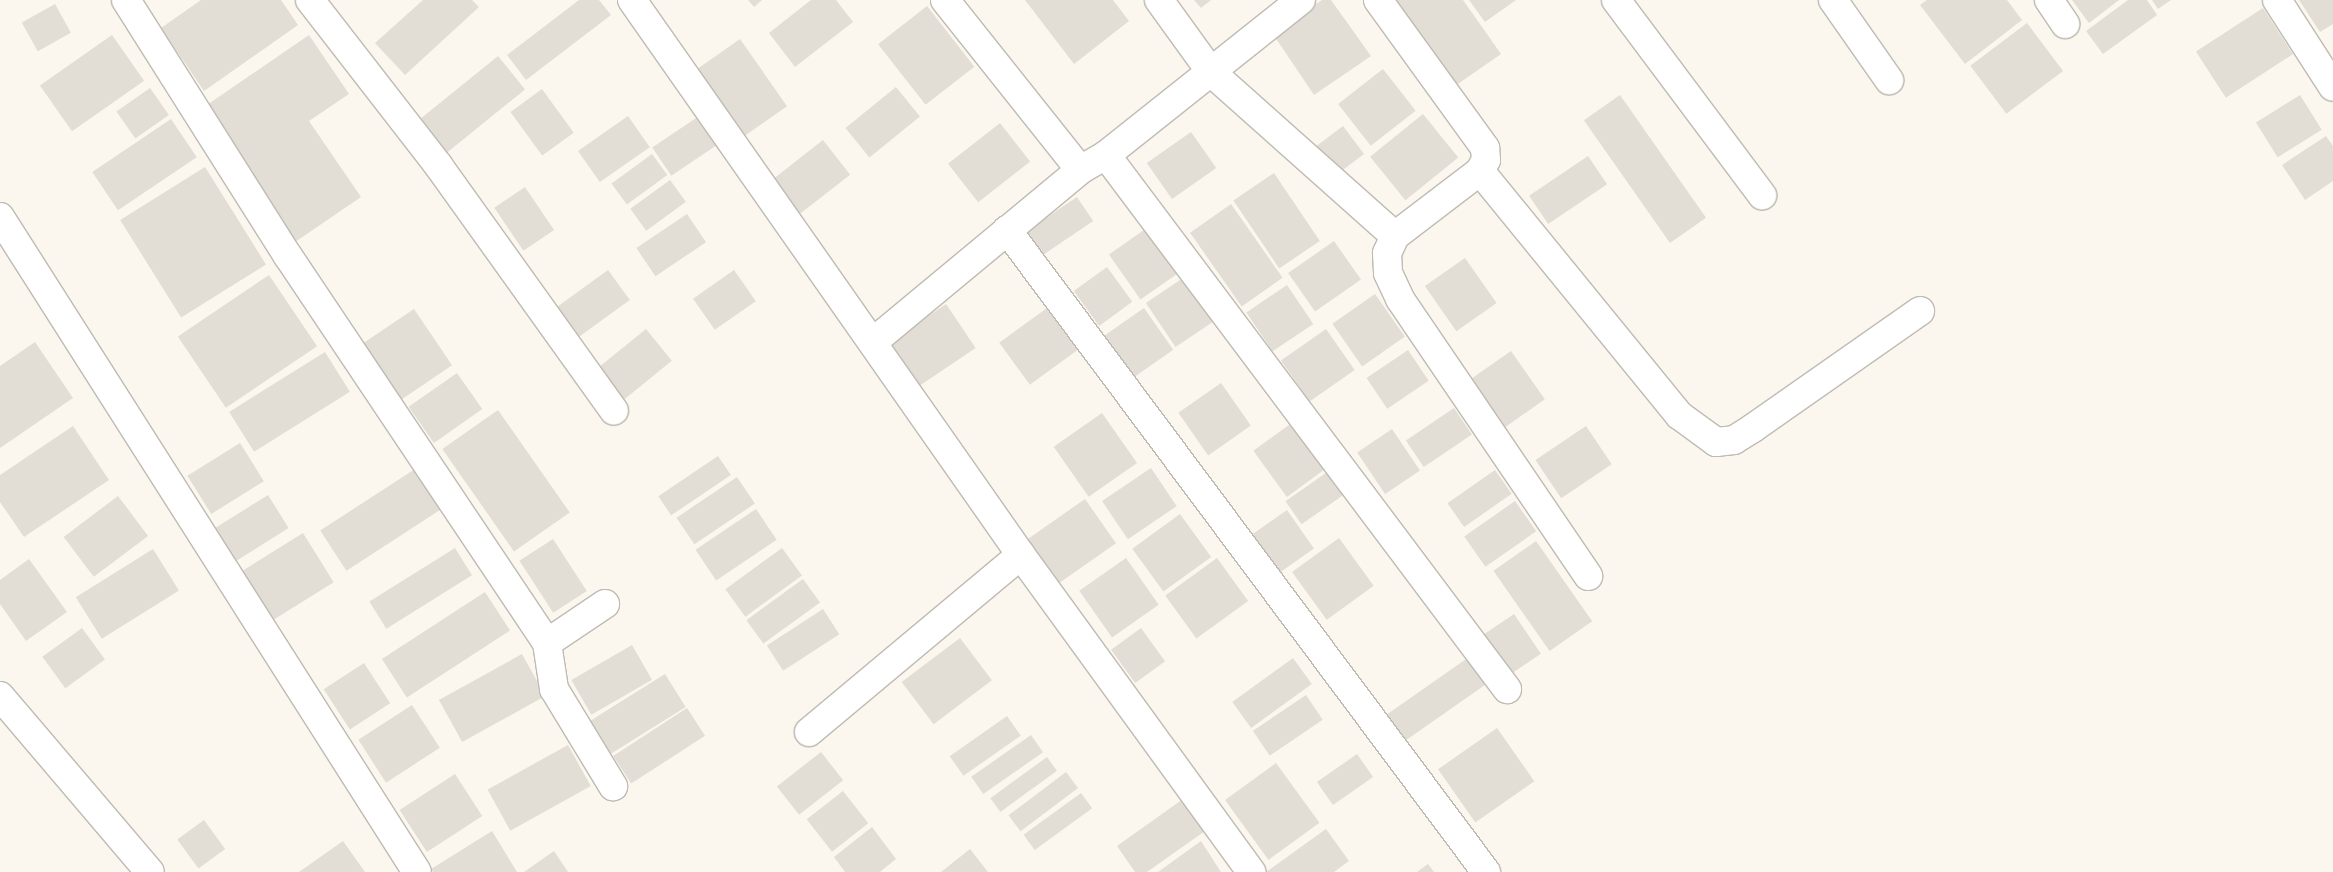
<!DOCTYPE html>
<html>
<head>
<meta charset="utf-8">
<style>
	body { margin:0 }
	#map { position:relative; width:2333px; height:872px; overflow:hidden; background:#fbf7ef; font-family:"IBM Plex Serif",serif }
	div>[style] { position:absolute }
	.building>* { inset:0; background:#e2ddd5; transform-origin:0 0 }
	.roads { filter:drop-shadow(1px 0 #bfbbb3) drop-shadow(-1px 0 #bfbbb3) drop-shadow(0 1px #bfbbb3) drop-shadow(0 -1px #bfbbb3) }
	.street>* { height:28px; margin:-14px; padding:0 14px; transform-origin:14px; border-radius:14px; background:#fff }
	.secondary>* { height:28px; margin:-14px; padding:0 14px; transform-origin:14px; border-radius:14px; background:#fff }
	span { translate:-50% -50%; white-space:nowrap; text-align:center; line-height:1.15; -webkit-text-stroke:4px #fff; paint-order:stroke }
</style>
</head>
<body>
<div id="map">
	<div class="building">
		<i style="clip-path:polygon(201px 0,281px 0,298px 25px,204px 91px,161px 28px)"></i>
		<i style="clip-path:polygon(423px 0,472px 0,479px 7px,405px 75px,375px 43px)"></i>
		<i style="clip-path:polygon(579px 0,599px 0,611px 15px,526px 80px,507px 55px)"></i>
		<i style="clip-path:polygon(748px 0,762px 0,754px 7px)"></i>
		<i style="clip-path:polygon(811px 0,836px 0,853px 22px,795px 67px,769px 33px)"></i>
		<i style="clip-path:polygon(1025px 0,1113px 0,1129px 21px,1074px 64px)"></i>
		<i style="clip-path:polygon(1194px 0,1211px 0,1201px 8px)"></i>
		<i style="clip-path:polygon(1322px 0,1331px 0,1371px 56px,1314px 95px,1273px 34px)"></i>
		<i style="clip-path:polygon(1392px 0,1463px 0,1501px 54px,1455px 86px)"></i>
		<i style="clip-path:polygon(1469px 0,1516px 0,1485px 22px)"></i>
		<i style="clip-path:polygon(1927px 0,2007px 0,2022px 20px,1965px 64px,1920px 5px)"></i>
		<i style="clip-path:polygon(2072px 0,2119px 0,2089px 23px)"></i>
		<i style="clip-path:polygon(2128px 0,2147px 0,2157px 15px,2103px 54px,2086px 31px)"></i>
		<i style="clip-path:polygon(2152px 0,2171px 0,2158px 9px)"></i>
		<i style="clip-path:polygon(2299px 0,2333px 0,2333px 24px,2320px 32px)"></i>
		<i style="left:55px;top:4px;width:33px;height:38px;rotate:61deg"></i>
		<i style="left:927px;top:6px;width:77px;height:62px;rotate:52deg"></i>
		<i style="left:2263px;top:8px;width:55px;height:80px;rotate:57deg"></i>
		<i style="left:2027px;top:23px;width:60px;height:71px;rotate:53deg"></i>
		<i style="left:112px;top:35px;width:56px;height:88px;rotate:55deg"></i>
		<i style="clip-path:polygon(309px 35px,349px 94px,309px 121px,361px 197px,295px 242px,204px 107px)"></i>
		<i style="left:740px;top:39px;width:82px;height:61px;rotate:55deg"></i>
		<i style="left:498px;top:56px;width:43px;height:107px;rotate:51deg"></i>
		<i style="left:1383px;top:69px;width:53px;height:57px;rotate:52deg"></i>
		<i style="left:896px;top:87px;width:38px;height:65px;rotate:51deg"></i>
		<i style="left:150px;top:88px;width:33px;height:41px;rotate:55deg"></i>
		<i style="left:542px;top:89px;width:54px;height:39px;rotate:54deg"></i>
		<i style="left:1620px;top:95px;width:150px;height:44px;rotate:55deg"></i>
		<i style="left:2300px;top:95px;width:41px;height:52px;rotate:58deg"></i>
		<i style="left:702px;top:114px;width:34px;height:60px;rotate:56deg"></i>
		<i style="left:1423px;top:114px;width:56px;height:68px;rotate:51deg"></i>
		<i style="left:628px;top:116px;width:38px;height:61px;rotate:55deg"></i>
		<i style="left:171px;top:119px;width:46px;height:95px;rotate:56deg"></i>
		<i style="left:1000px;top:123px;width:49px;height:66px;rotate:52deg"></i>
		<i style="left:1343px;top:126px;width:35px;height:36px;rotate:53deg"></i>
		<i style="left:1191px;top:132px;width:44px;height:54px;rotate:55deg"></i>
		<i style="clip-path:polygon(2326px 136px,2333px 146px,2333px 181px,2305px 200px,2282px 165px)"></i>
		<i style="left:823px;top:140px;width:44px;height:66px;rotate:52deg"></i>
		<i style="left:652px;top:154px;width:26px;height:50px;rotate:54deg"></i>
		<i style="left:1588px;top:156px;width:34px;height:71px;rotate:56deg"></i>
		<i style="left:205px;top:167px;width:115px;height:100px;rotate:58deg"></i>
		<i style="left:1274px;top:173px;width:82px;height:49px;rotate:56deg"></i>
		<i style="left:670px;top:180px;width:27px;height:49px;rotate:54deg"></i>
		<i style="left:525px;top:187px;width:52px;height:37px;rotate:56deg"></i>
		<i style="left:1077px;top:197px;width:29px;height:64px;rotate:56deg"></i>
		<i style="left:1231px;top:204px;width:90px;height:50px;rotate:55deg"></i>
		<i style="left:687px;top:214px;width:34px;height:61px;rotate:56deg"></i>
		<i style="left:1154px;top:223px;width:55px;height:55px;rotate:55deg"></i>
		<i style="left:1334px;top:241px;width:47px;height:56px;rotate:55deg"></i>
		<i style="left:1465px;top:258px;width:55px;height:49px;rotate:55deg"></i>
		<i style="left:1107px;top:267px;width:43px;height:41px;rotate:54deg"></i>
		<i style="left:608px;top:270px;width:37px;height:64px;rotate:54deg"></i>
		<i style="left:734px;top:270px;width:38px;height:50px;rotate:55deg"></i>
		<i style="left:1189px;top:274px;width:53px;height:52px;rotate:56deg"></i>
		<i style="left:269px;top:275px;width:86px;height:110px;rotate:56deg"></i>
		<i style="left:1287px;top:285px;width:47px;height:49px;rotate:56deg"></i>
		<i style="left:1375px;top:294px;width:52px;height:52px;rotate:55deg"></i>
		<i style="left:946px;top:304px;width:53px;height:74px;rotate:56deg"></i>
		<i style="left:1047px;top:308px;width:52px;height:59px;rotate:54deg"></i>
		<i style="left:1144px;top:308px;width:51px;height:59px;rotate:55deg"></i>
		<i style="left:414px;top:309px;width:68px;height:61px;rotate:56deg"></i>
		<i style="left:646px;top:329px;width:41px;height:64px;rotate:51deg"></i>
		<i style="left:1326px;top:329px;width:50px;height:55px;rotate:55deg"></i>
		<i style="clip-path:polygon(35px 342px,73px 398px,0 448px,0 366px)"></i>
		<i style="left:1408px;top:350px;width:37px;height:50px;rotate:56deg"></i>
		<i style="left:1511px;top:351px;width:59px;height:56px;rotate:55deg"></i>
		<i style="left:325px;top:352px;width:47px;height:113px;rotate:58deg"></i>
		<i style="left:457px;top:373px;width:44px;height:59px;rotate:55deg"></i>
		<i style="left:1221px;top:383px;width:52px;height:52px;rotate:55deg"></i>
		<i style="left:1454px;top:408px;width:32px;height:58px;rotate:56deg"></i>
		<i style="left:498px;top:410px;width:125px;height:68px;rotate:55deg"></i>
		<i style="left:1102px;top:413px;width:61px;height:59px;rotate:55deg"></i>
		<i style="left:1293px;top:422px;width:57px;height:49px;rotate:54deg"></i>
		<i style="clip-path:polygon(73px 426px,109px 480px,24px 537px,0 502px,0 475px)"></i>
		<i style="left:1586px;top:426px;width:46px;height:61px;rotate:56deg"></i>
		<i style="left:1392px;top:429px;width:50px;height:42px;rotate:56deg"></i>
		<i style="left:240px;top:443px;width:45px;height:62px;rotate:58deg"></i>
		<i style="left:718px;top:456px;width:23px;height:72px;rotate:56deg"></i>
		<i style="left:1151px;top:468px;width:46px;height:59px;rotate:56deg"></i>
		<i style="left:1333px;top:468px;width:28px;height:58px;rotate:55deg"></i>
		<i style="left:415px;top:469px;width:48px;height:113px;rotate:57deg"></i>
		<i style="left:1495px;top:470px;width:29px;height:58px;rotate:55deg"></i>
		<i style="left:737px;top:477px;width:32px;height:73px;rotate:56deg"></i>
		<i style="left:268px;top:495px;width:39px;height:69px;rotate:58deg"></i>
		<i style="left:118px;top:496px;width:50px;height:68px;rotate:53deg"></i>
		<i style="left:1085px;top:499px;width:54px;height:71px;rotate:55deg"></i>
		<i style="left:1515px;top:501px;width:37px;height:62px;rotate:55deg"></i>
		<i style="left:756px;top:509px;width:37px;height:73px;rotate:56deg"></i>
		<i style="left:1287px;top:510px;width:47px;height:47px;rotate:55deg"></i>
		<i style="left:1180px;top:514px;width:53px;height:59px;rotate:54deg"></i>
		<i style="left:303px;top:533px;width:58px;height:80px;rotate:58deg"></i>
		<i style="left:1339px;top:538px;width:59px;height:58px;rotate:54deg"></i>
		<i style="left:553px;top:539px;width:62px;height:40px;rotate:57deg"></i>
		<i style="left:1536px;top:541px;width:98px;height:52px;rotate:55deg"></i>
		<i style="left:455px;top:548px;width:32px;height:101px;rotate:58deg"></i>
		<i style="left:782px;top:548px;width:34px;height:70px;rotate:54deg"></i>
		<i style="left:153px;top:549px;width:49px;height:91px;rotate:58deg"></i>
		<i style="left:1126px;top:558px;width:57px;height:57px;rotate:55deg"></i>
		<i style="left:1217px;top:558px;width:53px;height:64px;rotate:54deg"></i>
		<i style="clip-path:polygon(29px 559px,67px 612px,26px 641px,0 604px,0 580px)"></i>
		<i style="left:803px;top:579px;width:29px;height:70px;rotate:54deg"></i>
		<i style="left:485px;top:592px;width:46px;height:123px;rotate:57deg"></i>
		<i style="left:823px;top:609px;width:30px;height:67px;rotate:57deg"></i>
		<i style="left:1514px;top:614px;width:48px;height:42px;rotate:56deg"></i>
		<i style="left:82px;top:628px;width:39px;height:49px;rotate:54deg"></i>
		<i style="left:1141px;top:628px;width:41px;height:37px;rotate:54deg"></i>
		<i style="left:960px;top:638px;width:53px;height:73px;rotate:53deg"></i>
		<i style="left:632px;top:645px;width:40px;height:70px;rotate:60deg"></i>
		<i style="left:522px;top:654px;width:48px;height:95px;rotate:61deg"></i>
		<i style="left:1469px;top:657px;width:32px;height:105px;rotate:55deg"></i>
		<i style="left:1293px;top:658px;width:32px;height:75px;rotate:54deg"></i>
		<i style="left:364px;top:663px;width:48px;height:48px;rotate:57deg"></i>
		<i style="left:665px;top:674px;width:39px;height:89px;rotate:58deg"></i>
		<i style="left:1306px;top:695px;width:30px;height:64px;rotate:56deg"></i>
		<i style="left:412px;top:705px;width:51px;height:64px;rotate:57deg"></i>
		<i style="left:687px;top:708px;width:33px;height:88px;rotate:57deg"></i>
		<i style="left:1007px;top:716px;width:24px;height:70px;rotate:55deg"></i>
		<i style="left:1497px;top:728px;width:65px;height:72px;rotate:55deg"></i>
		<i style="left:1031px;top:735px;width:21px;height:73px;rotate:55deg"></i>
		<i style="left:568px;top:745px;width:47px;height:92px;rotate:61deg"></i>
		<i style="left:821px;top:752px;width:36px;height:56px;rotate:52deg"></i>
		<i style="left:1357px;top:754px;width:28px;height:49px;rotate:55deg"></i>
		<i style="left:1047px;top:757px;width:17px;height:70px;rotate:54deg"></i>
		<i style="left:1276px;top:763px;width:74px;height:63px;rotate:54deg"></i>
		<i style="left:1066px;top:772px;width:20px;height:72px;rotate:53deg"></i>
		<i style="left:455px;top:774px;width:50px;height:66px;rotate:57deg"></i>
		<i style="left:843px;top:791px;width:41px;height:46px;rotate:52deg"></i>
		<i style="left:1081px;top:793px;width:19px;height:71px;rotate:54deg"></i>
		<i style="clip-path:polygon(1183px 799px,1205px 831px,1147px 872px,1135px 872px,1117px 846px)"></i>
		<i style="left:204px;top:820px;width:36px;height:33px;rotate:54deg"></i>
		<i style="clip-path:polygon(872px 827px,896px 859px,880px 872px,845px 872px,834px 857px)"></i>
		<i style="clip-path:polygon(1326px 829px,1349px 861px,1334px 872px,1266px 872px)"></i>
		<i style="clip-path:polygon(492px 831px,517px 872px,433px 872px,431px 869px)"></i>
		<i style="clip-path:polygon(343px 841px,365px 872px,299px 872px)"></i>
		<i style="clip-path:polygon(1201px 841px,1221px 872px,1158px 872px)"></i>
		<i style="clip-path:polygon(970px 849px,988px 872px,941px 872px)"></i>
		<i style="clip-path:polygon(554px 851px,568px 872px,524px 872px)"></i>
		<i style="clip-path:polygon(1428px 864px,1434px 872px,1417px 872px)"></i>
	</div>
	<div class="roads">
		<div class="street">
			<i style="left:126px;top:0;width:303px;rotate:57.7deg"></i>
			<i style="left:288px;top:256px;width:466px;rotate:56.2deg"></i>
			<i style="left:547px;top:643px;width:47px;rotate:81.3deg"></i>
			<i style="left:554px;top:689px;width:114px;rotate:58.7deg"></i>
			<i style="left:310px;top:0;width:209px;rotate:52.2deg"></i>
			<i style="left:438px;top:165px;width:302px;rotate:54.4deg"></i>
			<i style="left:632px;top:0;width:678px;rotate:54.97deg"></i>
			<i style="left:1021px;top:555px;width:392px;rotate:54deg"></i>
			<i style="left:945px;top:0;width:217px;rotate:51.5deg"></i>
			<i style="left:1159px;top:0;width:89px;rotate:54.2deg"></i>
			<i style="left:1211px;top:72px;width:246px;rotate:41.7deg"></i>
			<i style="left:1378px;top:0;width:183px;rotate:54.1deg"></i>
			<i style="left:1485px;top:148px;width:12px;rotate:85deg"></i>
			<i style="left:1486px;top:160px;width:13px;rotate:119deg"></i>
			<i style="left:1480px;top:171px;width:107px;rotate:142.6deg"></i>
			<i style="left:1395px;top:236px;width:19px;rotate:115deg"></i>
			<i style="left:1387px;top:253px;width:20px;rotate:87deg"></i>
			<i style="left:1388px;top:273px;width:29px;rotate:65deg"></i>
			<i style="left:1400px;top:299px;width:335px;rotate:55.8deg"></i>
			<i style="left:1616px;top:0;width:244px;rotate:53.2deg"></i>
			<i style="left:1833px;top:0;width:98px;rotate:55deg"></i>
			<i style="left:2049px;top:0;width:29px;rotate:56deg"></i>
			<i style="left:2277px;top:0;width:103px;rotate:57.2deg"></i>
			<i style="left:1106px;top:155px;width:668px;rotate:53.1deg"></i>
			<i style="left:1480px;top:171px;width:315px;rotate:50.8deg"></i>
			<i style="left:1679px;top:415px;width:46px;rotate:36.1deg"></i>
			<i style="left:1716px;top:442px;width:18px;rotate:-6deg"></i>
			<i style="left:1734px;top:440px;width:22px;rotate:-32deg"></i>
			<i style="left:1753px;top:428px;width:204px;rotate:-35deg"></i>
			<i style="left:0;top:217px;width:776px;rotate:57.52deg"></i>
			<i style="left:1007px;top:230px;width:801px;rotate:53.27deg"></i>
			<i style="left:873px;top:342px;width:269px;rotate:-39.7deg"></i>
			<i style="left:1080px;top:170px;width:30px;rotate:-30deg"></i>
			<i style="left:1106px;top:155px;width:249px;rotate:-38.5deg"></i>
			<i style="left:547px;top:643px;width:70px;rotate:-33.9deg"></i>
			<i style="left:809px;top:732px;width:276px;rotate:-39.9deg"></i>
		</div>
		<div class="secondary">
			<i style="left:0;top:696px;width:231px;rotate:49.6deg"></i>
		</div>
	</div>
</div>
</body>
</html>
